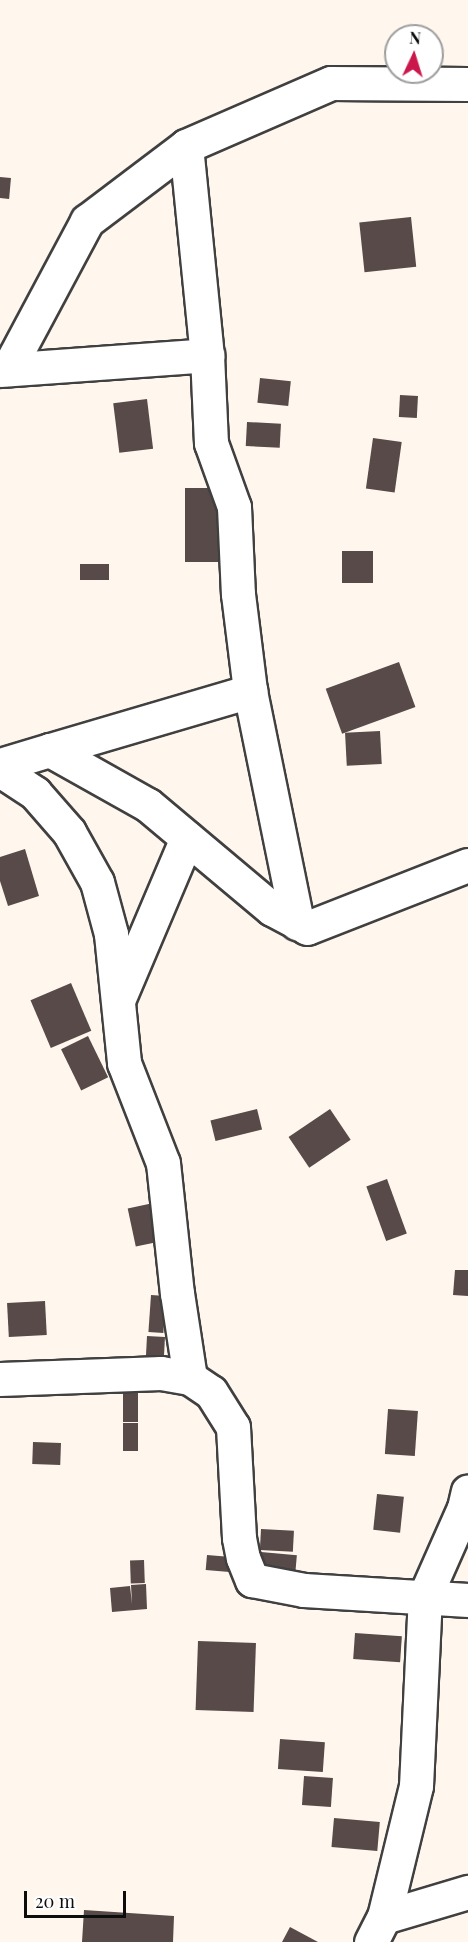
<!DOCTYPE html>
<html>
<head>
<meta charset="utf-8">
<style>
	body { margin:0 }
	#map { position:relative; width:468px; height:1942px; overflow:hidden; background:#fff7ed; font-family:"Playfair Display",serif }
	div>[style] { position:absolute }
	.building>* { inset:0; background:#574a48; transform-origin:0 0 }
	.roads { filter:drop-shadow(2px 0 #404040) drop-shadow(-2px 0 #404040) drop-shadow(0 2px #404040) drop-shadow(0 -2px #404040) }
	.street>* { height:33px; margin:-16.5px; padding:0 16.5px; transform-origin:16.5px; border-radius:16.5px; background:#fff }
	span { translate:-50% -50%; white-space:nowrap; text-align:center; line-height:1.15; -webkit-text-stroke:6px #fff; paint-order:stroke }
	.north { position:absolute; left:384px; top:24px; width:60px; height:60px; box-sizing:border-box; background:#fff; border:2px solid #9e9e9e; border-radius:50%; rotate:4deg; font-size:16px; font-weight:700; line-height:24px; text-align:center; color:#0d0d0d }
	.north::after { content:''; display:block; margin:auto; width:21px; height:27px; background:#cb184c; clip-path:polygon(50% 0,100% 100%,50% 72%,0 100%) }
	.scale { position:absolute; left:24px; top:1891px; width:102px; height:27px; box-sizing:border-box; border:3px solid #0d0d0d; border-top:0; padding-left:8px; font-size:18px; line-height:21px; white-space:nowrap; color:#0d0d0d; -webkit-text-stroke:4px #fff; paint-order:stroke }
</style>
</head>
<body>
<div id="map">
	<div class="building">
		<i style="left:0;top:177px;width:11px;height:21px;rotate:5deg"></i>
		<i style="left:411px;top:217px;width:50px;height:52px;rotate:84deg"></i>
		<i style="left:260px;top:378px;width:31px;height:25px;rotate:6deg"></i>
		<i style="left:400px;top:395px;width:18px;height:22px;rotate:3deg"></i>
		<i style="left:147px;top:399px;width:50px;height:34px;rotate:83deg"></i>
		<i style="left:247px;top:422px;width:34px;height:24px;rotate:3deg"></i>
		<i style="left:373px;top:438px;width:29px;height:51px;rotate:8deg"></i>
		<i style="left:185px;top:488px;width:38px;height:74px"></i>
		<i style="left:342px;top:551px;width:31px;height:32px"></i>
		<i style="left:80px;top:564px;width:29px;height:16px"></i>
		<i style="left:399px;top:662px;width:48px;height:78px;rotate:70deg"></i>
		<i style="left:380px;top:731px;width:33px;height:35px;rotate:87deg"></i>
		<i style="clip-path:polygon(25px 849px,39px 896px,8px 906px,0 881px,0 857px)"></i>
		<i style="left:71px;top:983px;width:52px;height:44px;rotate:67deg"></i>
		<i style="left:88px;top:1036px;width:46px;height:30px;rotate:64deg"></i>
		<i style="left:257px;top:1109px;width:21px;height:48px;rotate:76deg"></i>
		<i style="left:330px;top:1109px;width:37px;height:50px;rotate:56deg"></i>
		<i style="left:387px;top:1179px;width:58px;height:22px;rotate:70deg"></i>
		<i style="left:158px;top:1202px;width:39px;height:31px;rotate:78deg"></i>
		<i style="clip-path:polygon(455px 1270px,468px 1270px,468px 1296px,453px 1295px)"></i>
		<i style="left:151px;top:1295px;width:15px;height:37px;rotate:4deg"></i>
		<i style="left:45px;top:1301px;width:34px;height:38px;rotate:87deg"></i>
		<i style="left:147px;top:1336px;width:18px;height:21px;rotate:3deg"></i>
		<i style="left:123px;top:1392px;width:15px;height:30px"></i>
		<i style="left:388px;top:1409px;width:30px;height:45px;rotate:4deg"></i>
		<i style="left:123px;top:1423px;width:15px;height:28px"></i>
		<i style="left:33px;top:1442px;width:28px;height:22px;rotate:2deg"></i>
		<i style="left:377px;top:1494px;width:27px;height:36px;rotate:6deg"></i>
		<i style="left:261px;top:1529px;width:33px;height:21px;rotate:3deg"></i>
		<i style="left:261px;top:1552px;width:36px;height:26px;rotate:5deg"></i>
		<i style="left:207px;top:1555px;width:24px;height:15px;rotate:5deg"></i>
		<i style="left:144px;top:1560px;width:23px;height:14px;rotate:88deg"></i>
		<i style="clip-path:polygon(146px 1584px,147px 1609px,112px 1612px,110px 1588px,130px 1586px,132px 1604px,131px 1585px)"></i>
		<i style="left:355px;top:1633px;width:47px;height:26px;rotate:4deg"></i>
		<i style="left:198px;top:1641px;width:58px;height:69px;rotate:2deg"></i>
		<i style="left:280px;top:1739px;width:45px;height:30px;rotate:4deg"></i>
		<i style="left:304px;top:1776px;width:29px;height:29px;rotate:4deg"></i>
		<i style="left:334px;top:1818px;width:46px;height:29px;rotate:5deg"></i>
		<i style="clip-path:polygon(84px 1910px,174px 1916px,173px 1942px,82px 1942px)"></i>
		<i style="clip-path:polygon(290px 1927px,318px 1942px,282px 1942px)"></i>
	</div>
	<div class="roads">
		<div class="street">
			<i style="left:186px;top:146px;width:210px;rotate:84.3deg"></i>
			<i style="left:207px;top:355px;width:88px;rotate:87.4deg"></i>
			<i style="left:211px;top:443px;width:68px;rotate:70.2deg"></i>
			<i style="left:234px;top:507px;width:87px;rotate:87.4deg"></i>
			<i style="left:238px;top:594px;width:98px;rotate:82.9deg"></i>
			<i style="left:250px;top:691px;width:237px;rotate:78.5deg"></i>
			<i style="left:8px;top:369px;width:168px;rotate:-61.9deg"></i>
			<i style="left:87px;top:221px;width:124px;rotate:-37.1deg"></i>
			<i style="left:186px;top:146px;width:158px;rotate:-23.5deg"></i>
			<i style="left:331px;top:83px;width:137px;rotate:0.4deg"></i>
			<i style="left:0;top:370px;width:208px;rotate:-4.1deg"></i>
			<i style="left:50px;top:750px;width:209px;rotate:-16.4deg"></i>
			<i style="left:0;top:765px;width:52px;rotate:-16.7deg"></i>
			<i style="left:50px;top:750px;width:112px;rotate:29.3deg"></i>
			<i style="left:148px;top:805px;width:162px;rotate:40deg"></i>
			<i style="left:272px;top:909px;width:40px;rotate:28deg"></i>
			<i style="left:307px;top:928px;width:173px;rotate:-21.4deg"></i>
			<i style="left:0;top:770px;width:42px;rotate:33.3deg"></i>
			<i style="left:35px;top:793px;width:52px;rotate:48.9deg"></i>
			<i style="left:69px;top:832px;width:57px;rotate:60.8deg"></i>
			<i style="left:97px;top:882px;width:54px;rotate:74.9deg"></i>
			<i style="left:111px;top:934px;width:130px;rotate:84.2deg"></i>
			<i style="left:124px;top:1063px;width:107px;rotate:68.7deg"></i>
			<i style="left:163px;top:1163px;width:131px;rotate:83.9deg"></i>
			<i style="left:177px;top:1293px;width:86px;rotate:81.3deg"></i>
			<i style="left:119px;top:998px;width:174px;rotate:-67deg"></i>
			<i style="left:0;top:1379px;width:161px;rotate:-2.1deg"></i>
			<i style="left:161px;top:1373px;width:29px;rotate:10deg"></i>
			<i style="left:190px;top:1378px;width:25px;rotate:34deg"></i>
			<i style="left:211px;top:1392px;width:41px;rotate:57.8deg"></i>
			<i style="left:233px;top:1427px;width:111px;rotate:86.9deg"></i>
			<i style="left:239px;top:1538px;width:20px;rotate:79deg"></i>
			<i style="left:243px;top:1558px;width:24px;rotate:68deg"></i>
			<i style="left:252px;top:1580px;width:53px;rotate:10.9deg"></i>
			<i style="left:304px;top:1590px;width:164px;rotate:3.5deg"></i>
			<i style="left:384px;top:1917px;width:88px;rotate:-16.6deg"></i>
			<i style="left:371px;top:1942px;width:28px;rotate:-63deg"></i>
			<i style="left:384px;top:1917px;width:135px;rotate:-76.3deg"></i>
			<i style="left:416px;top:1786px;width:190px;rotate:-87.3deg"></i>
			<i style="left:425px;top:1596px;width:96px;rotate:-66.1deg"></i>
			<i style="left:464px;top:1508px;width:17px;rotate:-77deg"></i>
		</div>
	</div>
	<div class="north">N</div>
	<div class="scale">20 m</div>
</div>
</body>
</html>
